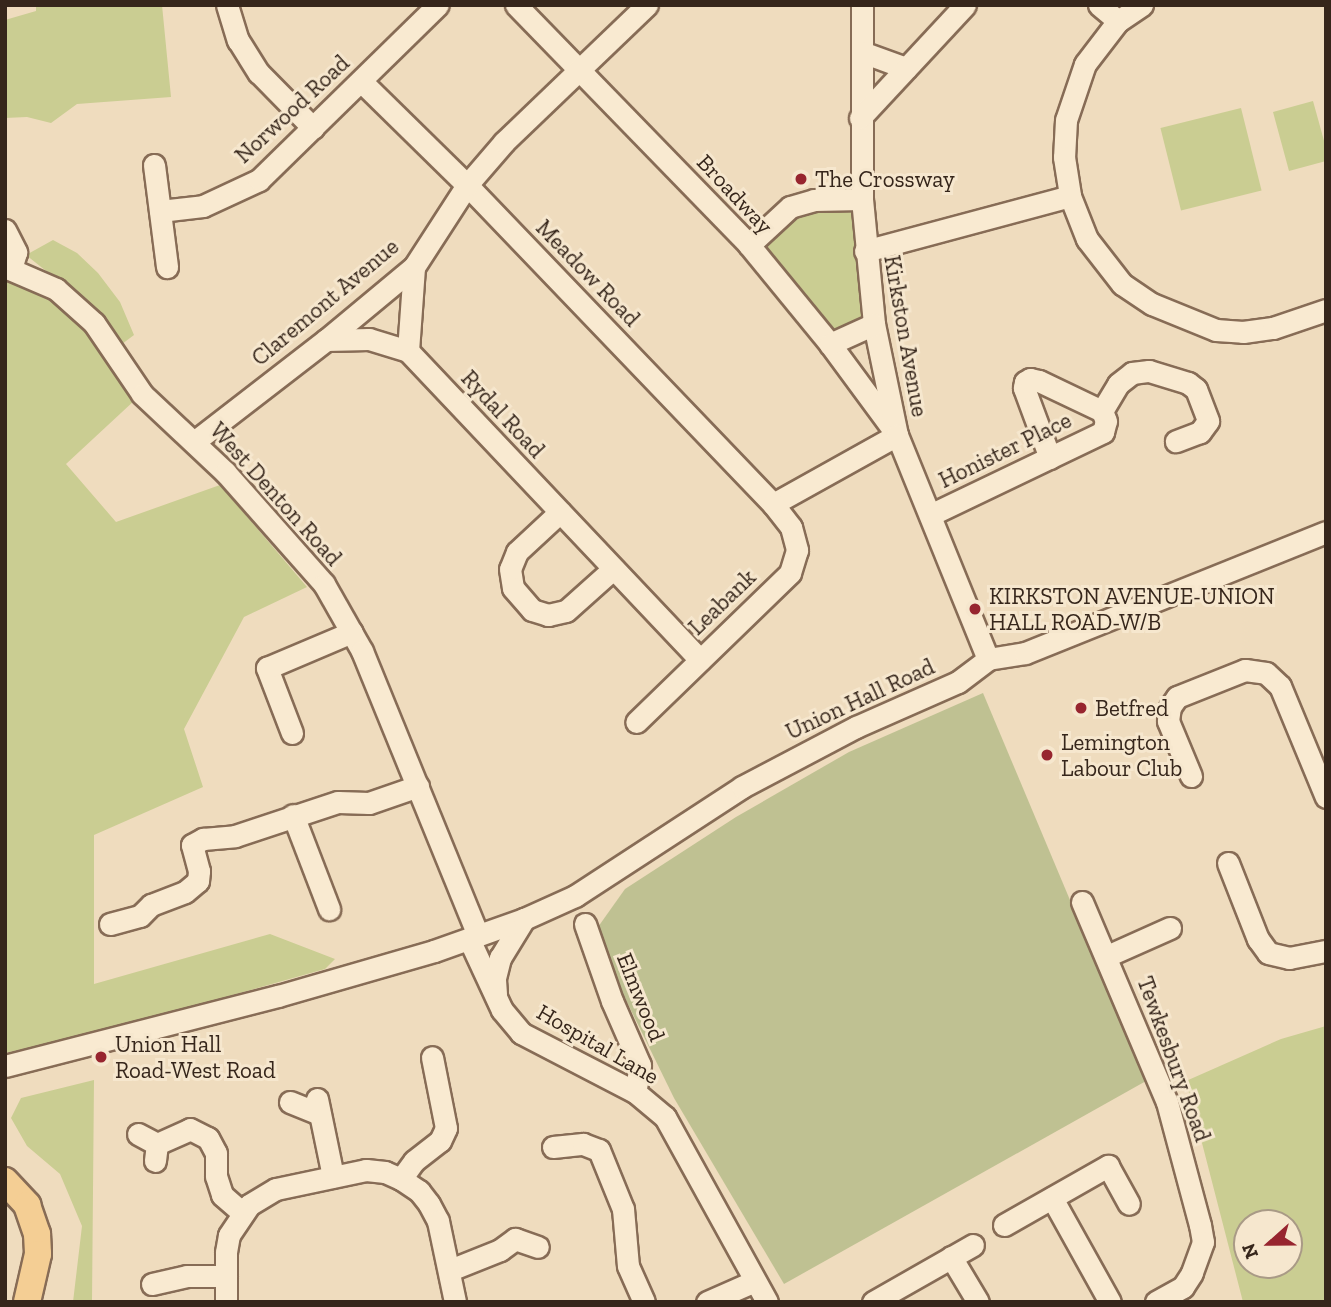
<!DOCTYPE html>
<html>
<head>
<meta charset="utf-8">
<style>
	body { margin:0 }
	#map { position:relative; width:1331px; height:1307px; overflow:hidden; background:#efdcbe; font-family:"Zilla Slab",serif }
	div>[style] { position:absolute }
	.green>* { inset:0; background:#cacd92; transform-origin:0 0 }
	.cemetery>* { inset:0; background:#bfc192 }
	.roads { filter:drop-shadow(2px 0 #876c56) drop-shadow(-2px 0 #876c56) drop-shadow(0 2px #876c56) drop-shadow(0 -2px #876c56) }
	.minor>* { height:21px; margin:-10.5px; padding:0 10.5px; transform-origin:10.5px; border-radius:10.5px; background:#f9ead1 }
	.major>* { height:26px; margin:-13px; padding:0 13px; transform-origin:13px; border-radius:13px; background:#f4ce94 }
	.dots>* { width:19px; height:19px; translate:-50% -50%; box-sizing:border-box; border:4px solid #f6e7ce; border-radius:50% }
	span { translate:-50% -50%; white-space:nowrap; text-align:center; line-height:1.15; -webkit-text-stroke:6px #f6e7ce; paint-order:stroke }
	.street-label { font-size:23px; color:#36261b }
	.poi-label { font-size:23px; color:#36261b }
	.left { translate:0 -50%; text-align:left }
	.frame { position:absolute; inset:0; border:7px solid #36261b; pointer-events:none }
	.north { position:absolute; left:1233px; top:1209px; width:70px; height:70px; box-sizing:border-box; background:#f6e7ce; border:2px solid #a99a86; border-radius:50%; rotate:249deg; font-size:19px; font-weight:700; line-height:28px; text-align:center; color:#36261b }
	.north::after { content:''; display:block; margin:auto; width:24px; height:32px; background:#97252f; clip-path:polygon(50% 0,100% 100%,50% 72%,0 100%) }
</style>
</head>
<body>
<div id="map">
	<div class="green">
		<i style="clip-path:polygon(36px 5px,162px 5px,171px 97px,77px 104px,51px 123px,27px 117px,5px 118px,5px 20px,36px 11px)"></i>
		<i style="clip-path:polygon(1313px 101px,1326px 148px,1326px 161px,1289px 171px,1273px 112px)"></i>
		<i style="left:1241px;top:108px;width:85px;height:83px;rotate:76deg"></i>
		<i style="clip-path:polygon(837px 205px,853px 212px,863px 308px,861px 319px,838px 330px,826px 326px,766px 251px,766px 237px,781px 223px,814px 209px)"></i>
		<i style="clip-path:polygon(53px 240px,77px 253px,98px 273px,120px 302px,134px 335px,106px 356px,135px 400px,66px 464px,116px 522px,220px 485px,307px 587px,244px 617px,184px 729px,203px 787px,94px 835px,94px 984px,270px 934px,335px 959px,325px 969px,101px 1032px,5px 1053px,5px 278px,55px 278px,26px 255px)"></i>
		<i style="clip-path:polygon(evenodd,1326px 1026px,1326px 1302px,1243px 1302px,1186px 1081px,1281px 1039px,1326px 1026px,1289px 1223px,1289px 1265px,1247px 1265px,1247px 1223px,1289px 1223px)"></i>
		<i style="clip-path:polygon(94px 1080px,92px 1302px,73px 1302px,82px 1226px,60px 1174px,27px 1146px,11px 1118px,21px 1098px)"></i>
	</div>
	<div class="cemetery">
		<i style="clip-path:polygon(983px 693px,1146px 1081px,784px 1284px,674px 1098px,623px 994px,598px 927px,625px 889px,736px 817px,849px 752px)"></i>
	</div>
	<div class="roads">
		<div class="minor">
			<i style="left:227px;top:5px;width:37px;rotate:73deg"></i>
			<i style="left:238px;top:40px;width:39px;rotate:58deg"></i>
			<i style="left:259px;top:73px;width:77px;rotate:45.5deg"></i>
			<i style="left:516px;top:5px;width:334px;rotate:45.8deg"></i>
			<i style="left:749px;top:245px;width:128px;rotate:50.7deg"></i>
			<i style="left:830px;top:344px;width:113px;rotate:53.6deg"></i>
			<i style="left:897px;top:435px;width:142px;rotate:150.9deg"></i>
			<i style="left:862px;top:5px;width:194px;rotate:90deg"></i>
			<i style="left:862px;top:199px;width:126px;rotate:84.5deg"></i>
			<i style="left:874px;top:324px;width:113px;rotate:78.3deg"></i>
			<i style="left:897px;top:435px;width:242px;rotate:67.9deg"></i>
			<i style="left:1099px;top:5px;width:25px;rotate:40deg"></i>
			<i style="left:1142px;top:5px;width:29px;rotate:146deg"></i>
			<i style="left:1118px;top:21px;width:54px;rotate:127.5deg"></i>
			<i style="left:1085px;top:64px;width:59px;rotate:108.7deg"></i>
			<i style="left:1066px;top:120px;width:37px;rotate:93deg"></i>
			<i style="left:1064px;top:157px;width:39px;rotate:81deg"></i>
			<i style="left:1070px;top:196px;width:46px;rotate:68.4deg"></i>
			<i style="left:1087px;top:239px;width:57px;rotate:52.1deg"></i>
			<i style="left:1122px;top:284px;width:36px;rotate:34deg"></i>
			<i style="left:1152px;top:304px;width:69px;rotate:22.1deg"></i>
			<i style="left:1216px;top:330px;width:27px;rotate:4deg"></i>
			<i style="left:1243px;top:332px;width:30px;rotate:-8deg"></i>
			<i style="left:1273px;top:328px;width:56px;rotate:-18.8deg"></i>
			<i style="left:862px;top:52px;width:47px;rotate:20deg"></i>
			<i style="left:361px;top:81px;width:148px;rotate:44.5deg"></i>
			<i style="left:467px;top:185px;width:442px;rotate:46.2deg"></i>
			<i style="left:773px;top:504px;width:29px;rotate:52deg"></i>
			<i style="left:791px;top:527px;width:24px;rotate:75deg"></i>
			<i style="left:797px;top:550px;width:24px;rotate:107deg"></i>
			<i style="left:790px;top:573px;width:214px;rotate:135.9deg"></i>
			<i style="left:860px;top:118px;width:154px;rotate:-47.1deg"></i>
			<i style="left:154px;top:165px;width:103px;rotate:82.7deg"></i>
			<i style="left:160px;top:211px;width:43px;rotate:-6.6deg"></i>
			<i style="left:203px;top:206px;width:62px;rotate:-24.9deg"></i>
			<i style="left:259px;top:180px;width:250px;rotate:-44.4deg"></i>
			<i style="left:5px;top:230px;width:25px;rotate:63deg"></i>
			<i style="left:16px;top:252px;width:18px;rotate:106deg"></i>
			<i style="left:749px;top:245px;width:56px;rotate:-42.8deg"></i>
			<i style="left:790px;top:207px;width:25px;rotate:-16deg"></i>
			<i style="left:814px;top:200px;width:48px;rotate:-1.2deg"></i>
			<i style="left:865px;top:251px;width:212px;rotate:-15deg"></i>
			<i style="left:5px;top:267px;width:56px;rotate:23.3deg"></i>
			<i style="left:56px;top:289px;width:51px;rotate:41.8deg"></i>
			<i style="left:94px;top:323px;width:86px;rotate:55.9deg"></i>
			<i style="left:142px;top:394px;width:114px;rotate:43.2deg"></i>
			<i style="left:225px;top:472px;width:149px;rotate:48.5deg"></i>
			<i style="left:324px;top:584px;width:77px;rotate:60.4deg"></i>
			<i style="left:362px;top:651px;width:307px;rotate:67.8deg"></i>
			<i style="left:326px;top:340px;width:43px;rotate:-1.3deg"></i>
			<i style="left:369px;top:339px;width:41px;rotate:17.1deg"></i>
			<i style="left:408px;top:351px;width:425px;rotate:46.6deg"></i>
			<i style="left:830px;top:344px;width:48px;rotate:-24.4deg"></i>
			<i style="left:408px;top:351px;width:84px;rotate:-85.9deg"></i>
			<i style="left:194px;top:442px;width:167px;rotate:-37.7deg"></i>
			<i style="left:326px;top:340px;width:114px;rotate:-39.7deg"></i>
			<i style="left:414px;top:267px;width:98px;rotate:-57.1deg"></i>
			<i style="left:467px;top:185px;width:57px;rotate:-49.3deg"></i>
			<i style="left:504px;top:142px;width:198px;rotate:-43.8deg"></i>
			<i style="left:1050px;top:458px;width:75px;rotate:-110.4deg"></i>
			<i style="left:1024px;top:388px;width:6px;rotate:-81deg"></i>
			<i style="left:1025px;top:382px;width:6px;rotate:-31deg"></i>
			<i style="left:1030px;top:379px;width:9px;rotate:13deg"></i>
			<i style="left:1039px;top:381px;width:70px;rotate:25.5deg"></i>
			<i style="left:560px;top:512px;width:59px;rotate:137.1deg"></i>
			<i style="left:517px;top:552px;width:18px;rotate:112deg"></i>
			<i style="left:510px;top:569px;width:19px;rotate:81deg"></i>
			<i style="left:513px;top:588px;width:29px;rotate:49deg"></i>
			<i style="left:532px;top:610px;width:17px;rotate:17deg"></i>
			<i style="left:548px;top:615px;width:18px;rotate:-13deg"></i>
			<i style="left:566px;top:611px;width:63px;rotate:-41.8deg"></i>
			<i style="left:930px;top:515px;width:192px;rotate:-25.6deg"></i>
			<i style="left:1103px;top:432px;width:11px;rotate:-75deg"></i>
			<i style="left:1106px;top:421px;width:11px;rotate:-112deg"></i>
			<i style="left:1102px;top:411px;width:31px;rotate:-59deg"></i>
			<i style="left:1118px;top:384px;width:18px;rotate:-38deg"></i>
			<i style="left:1132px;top:373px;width:17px;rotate:-7deg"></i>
			<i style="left:1149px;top:371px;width:41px;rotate:17.1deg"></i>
			<i style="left:1188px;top:383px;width:10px;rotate:37deg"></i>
			<i style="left:1196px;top:389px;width:34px;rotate:69deg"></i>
			<i style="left:1208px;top:421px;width:14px;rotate:126deg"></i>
			<i style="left:1200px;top:432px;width:26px;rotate:159deg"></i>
			<i style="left:292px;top:733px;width:70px;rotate:-111deg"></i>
			<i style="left:267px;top:668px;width:92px;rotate:-23deg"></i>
			<i style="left:1191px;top:776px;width:60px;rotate:-112.7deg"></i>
			<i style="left:1168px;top:721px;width:14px;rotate:-82deg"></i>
			<i style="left:1170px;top:707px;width:12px;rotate:-55deg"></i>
			<i style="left:1177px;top:697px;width:73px;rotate:-21.7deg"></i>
			<i style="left:1245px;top:670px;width:21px;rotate:8deg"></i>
			<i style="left:1266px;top:673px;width:19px;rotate:43deg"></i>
			<i style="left:1280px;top:686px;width:120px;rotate:67.5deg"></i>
			<i style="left:293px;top:815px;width:101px;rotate:69deg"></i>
			<i style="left:1228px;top:863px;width:82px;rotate:68.5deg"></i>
			<i style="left:1258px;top:939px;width:17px;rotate:54deg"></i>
			<i style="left:1268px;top:953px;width:22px;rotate:13deg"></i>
			<i style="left:1289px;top:958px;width:38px;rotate:-11deg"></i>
			<i style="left:1082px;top:902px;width:217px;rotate:67deg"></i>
			<i style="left:1167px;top:1102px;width:127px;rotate:75deg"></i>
			<i style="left:1200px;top:1225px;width:17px;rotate:80deg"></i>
			<i style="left:1203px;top:1242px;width:33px;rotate:110deg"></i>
			<i style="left:1192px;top:1273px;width:17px;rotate:123deg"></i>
			<i style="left:1183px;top:1287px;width:31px;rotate:151deg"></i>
			<i style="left:110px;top:924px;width:31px;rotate:-15deg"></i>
			<i style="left:140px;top:916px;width:16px;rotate:-45deg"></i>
			<i style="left:151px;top:905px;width:36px;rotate:-21deg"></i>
			<i style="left:185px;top:892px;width:17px;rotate:-40deg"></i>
			<i style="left:198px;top:881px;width:10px;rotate:-84deg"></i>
			<i style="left:199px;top:871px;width:27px;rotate:-105deg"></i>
			<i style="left:192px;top:845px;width:13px;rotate:-29deg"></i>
			<i style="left:203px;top:839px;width:32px;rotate:-5deg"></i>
			<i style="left:235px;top:836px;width:108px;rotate:-18.3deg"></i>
			<i style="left:338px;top:802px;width:31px;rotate:2deg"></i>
			<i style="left:369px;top:803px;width:52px;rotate:-19.1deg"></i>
			<i style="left:585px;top:924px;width:82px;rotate:70.7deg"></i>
			<i style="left:612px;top:1001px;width:70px;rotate:66.4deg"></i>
			<i style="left:640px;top:1065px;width:27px;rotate:100deg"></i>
			<i style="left:469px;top:939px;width:78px;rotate:65.1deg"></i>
			<i style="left:502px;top:1010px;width:30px;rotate:50deg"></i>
			<i style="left:521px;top:1033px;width:128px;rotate:27.4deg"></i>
			<i style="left:635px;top:1092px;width:39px;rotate:40deg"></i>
			<i style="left:665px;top:1117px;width:211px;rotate:61.1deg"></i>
			<i style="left:1107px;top:956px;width:69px;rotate:-24deg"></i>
			<i style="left:496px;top:994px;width:16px;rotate:-94deg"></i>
			<i style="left:495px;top:978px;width:21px;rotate:-76deg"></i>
			<i style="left:500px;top:958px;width:46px;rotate:-58.4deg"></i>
			<i style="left:5px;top:1066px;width:282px;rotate:-14.4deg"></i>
			<i style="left:278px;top:996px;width:162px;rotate:-16.1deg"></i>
			<i style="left:434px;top:951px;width:96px;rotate:-19.6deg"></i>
			<i style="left:524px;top:919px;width:56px;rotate:-24.3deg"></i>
			<i style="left:575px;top:896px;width:199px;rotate:-33.1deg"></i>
			<i style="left:742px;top:787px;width:129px;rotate:-27.8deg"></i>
			<i style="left:856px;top:727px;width:111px;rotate:-23.8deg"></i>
			<i style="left:958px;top:682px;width:38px;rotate:-37deg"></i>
			<i style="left:988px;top:659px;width:37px;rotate:-9deg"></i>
			<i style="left:1025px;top:653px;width:324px;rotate:-21.9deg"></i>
			<i style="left:317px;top:1099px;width:79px;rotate:78.3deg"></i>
			<i style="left:290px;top:1102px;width:32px;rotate:22deg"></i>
			<i style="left:138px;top:1134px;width:21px;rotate:28deg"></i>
			<i style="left:157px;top:1144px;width:17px;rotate:97deg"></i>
			<i style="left:157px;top:1144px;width:36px;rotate:-24deg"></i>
			<i style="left:190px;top:1129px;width:20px;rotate:27deg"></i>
			<i style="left:208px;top:1138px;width:17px;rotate:62deg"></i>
			<i style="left:216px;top:1153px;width:23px;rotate:90deg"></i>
			<i style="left:216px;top:1176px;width:20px;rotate:72deg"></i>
			<i style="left:222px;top:1195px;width:28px;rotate:41deg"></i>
			<i style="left:553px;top:1147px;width:30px;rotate:-6deg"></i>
			<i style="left:583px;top:1144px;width:17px;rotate:21deg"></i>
			<i style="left:599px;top:1150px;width:64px;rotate:67.9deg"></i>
			<i style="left:623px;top:1209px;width:57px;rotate:85deg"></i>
			<i style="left:628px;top:1266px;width:39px;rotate:66deg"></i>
			<i style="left:401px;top:1179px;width:22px;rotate:-54deg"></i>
			<i style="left:414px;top:1161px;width:33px;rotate:-38deg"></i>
			<i style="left:440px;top:1141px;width:14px;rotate:-65deg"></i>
			<i style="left:446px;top:1128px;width:72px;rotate:-101.2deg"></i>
			<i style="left:1052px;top:1198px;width:119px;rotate:60.9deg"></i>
			<i style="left:1004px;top:1225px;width:120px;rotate:-29.6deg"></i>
			<i style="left:1108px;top:1166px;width:43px;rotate:61.1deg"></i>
			<i style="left:951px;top:1257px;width:52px;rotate:59deg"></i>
			<i style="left:450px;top:1270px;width:54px;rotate:-21.8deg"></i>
			<i style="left:500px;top:1250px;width:19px;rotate:-36deg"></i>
			<i style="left:515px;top:1239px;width:24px;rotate:19deg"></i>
			<i style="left:152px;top:1284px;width:36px;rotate:-13deg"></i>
			<i style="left:187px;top:1276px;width:39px"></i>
			<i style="left:226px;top:1302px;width:50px;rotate:-90deg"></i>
			<i style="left:226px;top:1252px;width:17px;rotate:-80deg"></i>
			<i style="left:229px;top:1235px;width:36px;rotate:-56deg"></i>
			<i style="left:249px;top:1205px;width:31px;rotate:-31deg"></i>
			<i style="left:276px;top:1189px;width:92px;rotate:-11.9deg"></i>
			<i style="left:366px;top:1170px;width:19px;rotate:6deg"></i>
			<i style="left:385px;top:1172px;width:17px;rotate:24deg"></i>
			<i style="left:401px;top:1179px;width:22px;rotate:34deg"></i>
			<i style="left:419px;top:1191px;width:16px;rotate:52deg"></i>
			<i style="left:429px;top:1204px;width:19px;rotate:62deg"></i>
			<i style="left:438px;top:1221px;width:83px;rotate:78.1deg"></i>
			<i style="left:707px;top:1302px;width:52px;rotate:-23.6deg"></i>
			<i style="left:873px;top:1302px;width:115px;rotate:-29.7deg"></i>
		</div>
		<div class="major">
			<i style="left:5px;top:1181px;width:33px;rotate:47deg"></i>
			<i style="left:27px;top:1205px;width:31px;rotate:71deg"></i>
			<i style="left:37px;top:1234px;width:20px;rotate:87deg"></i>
			<i style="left:38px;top:1254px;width:49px;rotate:102.9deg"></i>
		</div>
	</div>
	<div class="dots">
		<i style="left:801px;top:179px;background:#97252f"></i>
		<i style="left:975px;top:609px;background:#97252f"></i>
		<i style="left:1081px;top:708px;background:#97252f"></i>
		<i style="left:1047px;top:755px;background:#97252f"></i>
		<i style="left:101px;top:1057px;background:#97252f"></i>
	</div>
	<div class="street-label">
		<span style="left:292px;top:109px;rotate:-43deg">Norwood Road</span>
		<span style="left:735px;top:194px;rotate:47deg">Broadway</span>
		<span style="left:588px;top:273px;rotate:46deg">Meadow Road</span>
		<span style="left:325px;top:302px;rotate:-40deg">Claremont Avenue</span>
		<span style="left:906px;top:336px;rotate:80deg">Kirkston Avenue</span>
		<span style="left:503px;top:414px;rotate:47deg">Rydal Road</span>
		<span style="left:1005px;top:450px;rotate:-26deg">Honister Place</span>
		<span style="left:276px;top:494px;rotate:48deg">West Denton Road</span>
		<span style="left:722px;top:602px;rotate:-44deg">Leabank</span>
		<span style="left:860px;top:699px;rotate:-25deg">Union Hall Road</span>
		<span style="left:641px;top:997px;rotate:68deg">Elmwood</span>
		<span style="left:598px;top:1044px;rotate:30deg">Hospital Lane</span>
		<span style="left:1174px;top:1059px;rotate:70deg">Tewkesbury Road</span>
	</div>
	<div class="poi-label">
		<span class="left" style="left:815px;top:179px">The Crossway</span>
		<span class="left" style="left:989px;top:609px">KIRKSTON AVENUE-UNION<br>HALL ROAD-W/B</span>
		<span class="left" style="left:1095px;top:708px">Betfred</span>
		<span class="left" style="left:1061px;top:755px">Lemington<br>Labour Club</span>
		<span class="left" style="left:115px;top:1057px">Union Hall<br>Road-West Road</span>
	</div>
	<div class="frame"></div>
	<div class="north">N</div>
</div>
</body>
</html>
